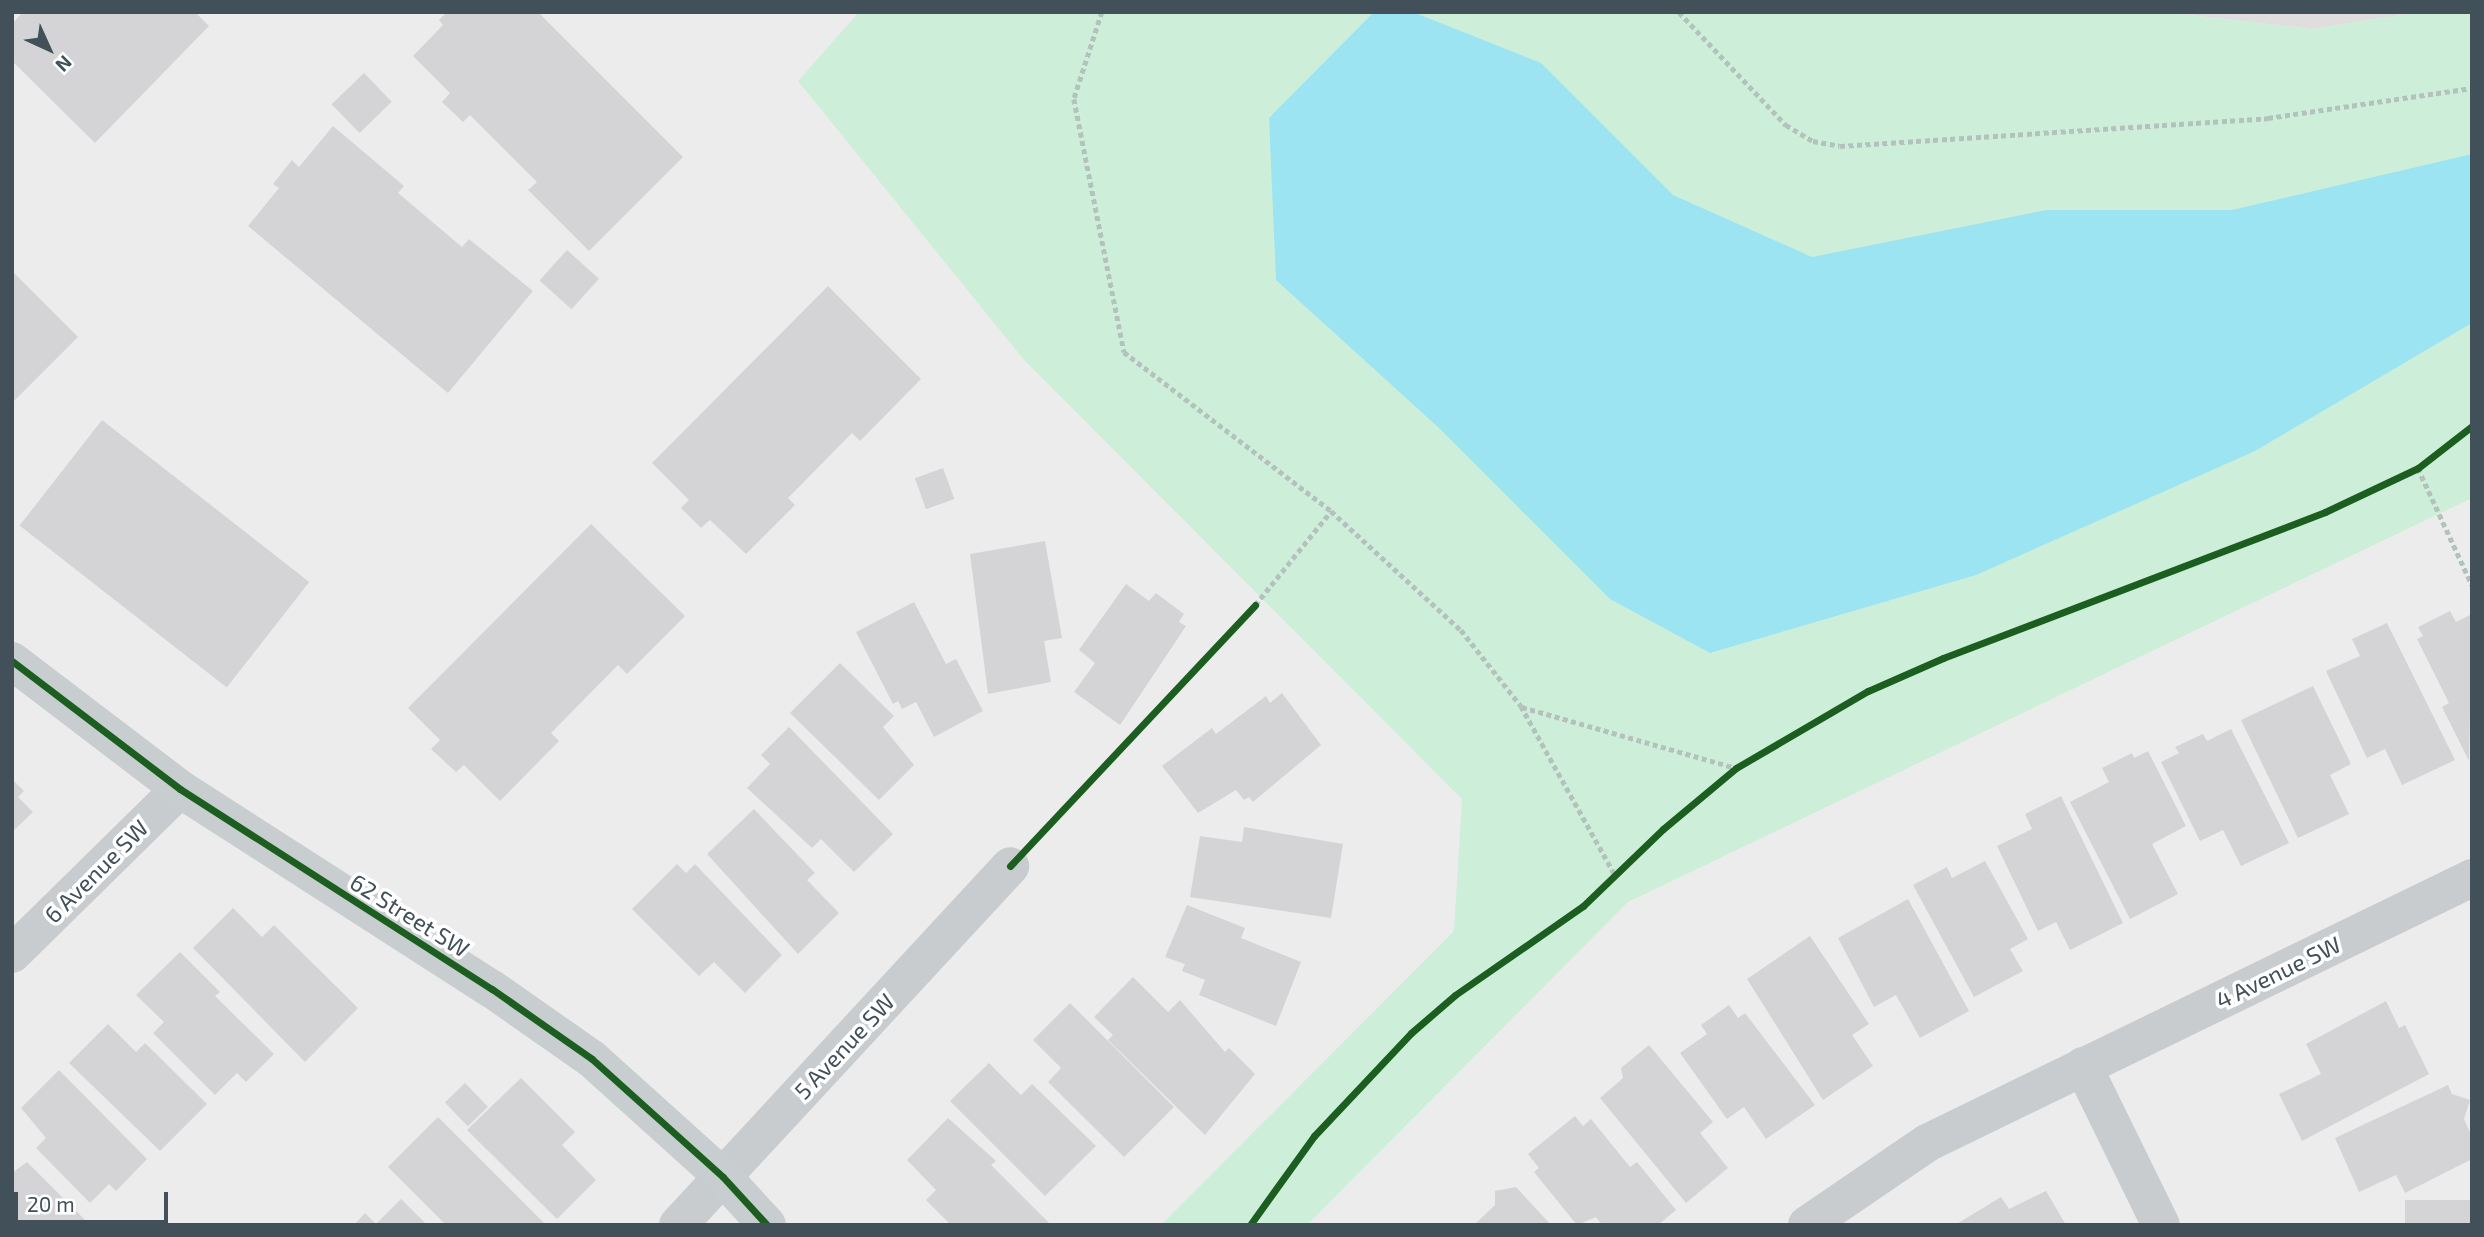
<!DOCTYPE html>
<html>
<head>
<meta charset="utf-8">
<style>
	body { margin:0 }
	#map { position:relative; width:2484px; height:1237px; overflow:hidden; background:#edecec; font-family:"Exo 2",sans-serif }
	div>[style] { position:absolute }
	.education>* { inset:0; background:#dfddde }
	.green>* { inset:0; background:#cdefd9 }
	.water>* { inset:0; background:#9de4f2 }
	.building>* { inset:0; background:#d4d4d7; transform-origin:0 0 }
	.path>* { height:4.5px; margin-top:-2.25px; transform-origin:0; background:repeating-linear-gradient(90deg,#b4c2bd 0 5px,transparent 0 8.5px) }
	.street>* { height:38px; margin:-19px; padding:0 19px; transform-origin:19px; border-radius:19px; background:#c8ccce }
	.secondary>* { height:38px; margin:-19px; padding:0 19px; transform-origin:19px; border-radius:19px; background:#c8cdd0 }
	.cycleway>* { height:7px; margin:-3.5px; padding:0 3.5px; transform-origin:3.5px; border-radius:3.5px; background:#1b5e20 }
	span { translate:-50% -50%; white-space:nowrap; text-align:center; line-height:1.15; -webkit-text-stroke:7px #fff; paint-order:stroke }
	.street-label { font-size:23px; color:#42505a }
	.frame { position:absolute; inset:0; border:14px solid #42505a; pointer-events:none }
	.north { position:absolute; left:14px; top:14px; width:70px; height:70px; -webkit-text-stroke:5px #fff; paint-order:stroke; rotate:135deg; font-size:19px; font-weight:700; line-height:28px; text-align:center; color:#42505a }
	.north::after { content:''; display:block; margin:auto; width:24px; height:32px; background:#42505a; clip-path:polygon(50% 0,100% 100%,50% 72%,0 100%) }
	.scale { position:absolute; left:14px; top:1192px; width:154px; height:32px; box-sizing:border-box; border:4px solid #42505a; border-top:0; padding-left:9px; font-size:21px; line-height:24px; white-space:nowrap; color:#42505a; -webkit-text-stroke:5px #fff; paint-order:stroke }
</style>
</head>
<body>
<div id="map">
	<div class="education">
		<i style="clip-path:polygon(2164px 12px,2421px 12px,2311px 29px)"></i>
	</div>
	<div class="green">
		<i style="clip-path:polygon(859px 12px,2164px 12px,2311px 29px,2421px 12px,2472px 12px,2472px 498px,1628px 902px,1307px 1225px,1161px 1225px,1454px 931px,1462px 799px,1024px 360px,798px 81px)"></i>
	</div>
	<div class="water">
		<i style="clip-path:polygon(1374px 12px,1413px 12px,1541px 63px,1673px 195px,1812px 257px,2046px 210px,2232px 210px,2472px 154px,2472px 323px,2255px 451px,1976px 575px,1710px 653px,1610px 599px,1439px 428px,1276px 280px,1269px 118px)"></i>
	</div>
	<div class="building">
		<i style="clip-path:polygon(23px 12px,195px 12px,209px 26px,95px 143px,12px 61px,12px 24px)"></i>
		<i style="clip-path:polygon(447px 12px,538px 12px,683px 157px,589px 251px,528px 190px,537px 182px,470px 115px,463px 122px,442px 102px,450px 93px,413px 56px,443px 25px,439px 20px)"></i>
		<i style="left:364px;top:73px;width:40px;height:45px;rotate:46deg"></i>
		<i style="clip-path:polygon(333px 126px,404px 186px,398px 193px,462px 247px,469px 239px,533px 291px,448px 393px,248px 226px,279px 188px,273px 184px,292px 160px,299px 167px)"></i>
		<i style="left:567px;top:250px;width:43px;height:41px;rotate:42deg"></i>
		<i style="clip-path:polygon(12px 271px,78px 337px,12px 403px)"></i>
		<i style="clip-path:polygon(828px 286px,921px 379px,860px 441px,852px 433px,788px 498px,795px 505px,746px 554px,710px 520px,701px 528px,681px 508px,689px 500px,652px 463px)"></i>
		<i style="left:102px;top:420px;width:263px;height:134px;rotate:38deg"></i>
		<i style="left:943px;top:468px;width:33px;height:30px;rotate:70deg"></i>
		<i style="clip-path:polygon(591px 524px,685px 616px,627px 674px,618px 665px,551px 733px,559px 741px,500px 801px,464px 765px,456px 772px,431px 749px,440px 740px,408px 708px)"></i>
		<i style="clip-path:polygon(1045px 541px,1062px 638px,1044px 641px,1051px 682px,988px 694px,970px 554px)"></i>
		<i style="clip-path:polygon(1126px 584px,1149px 601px,1156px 593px,1184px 614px,1179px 622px,1186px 626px,1120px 725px,1074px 692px,1095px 663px,1079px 650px)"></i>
		<i style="clip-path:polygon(914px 602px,946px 664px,956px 659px,983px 711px,934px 737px,916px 702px,902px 709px,898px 701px,893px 704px,856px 632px)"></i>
		<i style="clip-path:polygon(2450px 611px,2456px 622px,2472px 614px,2469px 761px,2442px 707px,2449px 703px,2417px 639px,2423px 636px,2418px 627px)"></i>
		<i style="clip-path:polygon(2387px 623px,2455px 760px,2402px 785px,2385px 749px,2367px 758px,2326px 671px,2360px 656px,2352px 639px)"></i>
		<i style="clip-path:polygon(840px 663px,894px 716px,883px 727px,914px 765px,879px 800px,790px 713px)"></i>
		<i style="clip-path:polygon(2313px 686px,2351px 764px,2330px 775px,2349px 814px,2298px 838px,2241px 720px)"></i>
		<i style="clip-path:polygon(1282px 693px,1321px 745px,1253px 802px,1249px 797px,1244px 800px,1236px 790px,1198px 813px,1162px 766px,1212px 728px,1216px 734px,1266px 696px,1270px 703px)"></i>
		<i style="clip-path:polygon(789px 727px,893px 834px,854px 872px,821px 839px,812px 848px,747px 788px,770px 764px,761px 755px)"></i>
		<i style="clip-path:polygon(2231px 729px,2289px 843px,2241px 866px,2223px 830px,2200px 841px,2161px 762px,2179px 753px,2175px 747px,2203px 734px,2207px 741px)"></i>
		<i style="clip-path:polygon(2148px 751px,2186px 826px,2152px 844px,2178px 894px,2130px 919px,2070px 802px,2109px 782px,2102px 768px,2132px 753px,2134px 758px)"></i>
		<i style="clip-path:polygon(12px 779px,24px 791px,18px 797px,33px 812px,12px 832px)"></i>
		<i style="clip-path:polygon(2061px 796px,2123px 923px,2070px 950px,2056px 922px,2038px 931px,1997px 846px,2032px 829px,2025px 814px)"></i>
		<i style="clip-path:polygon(754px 809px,815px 873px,807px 880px,839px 913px,798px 954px,707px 854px)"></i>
		<i style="clip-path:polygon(1244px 827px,1343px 844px,1331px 918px,1190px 897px,1200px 836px,1242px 842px)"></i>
		<i style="clip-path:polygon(1985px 861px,2028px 939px,2010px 949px,2023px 971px,1974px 997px,1913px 885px,1947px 867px,1952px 878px)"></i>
		<i style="clip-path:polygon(677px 864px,686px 873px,695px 864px,782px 955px,745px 993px,714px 962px,699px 976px,632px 909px)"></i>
		<i style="clip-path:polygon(1908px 899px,1969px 1011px,1920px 1038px,1896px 995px,1874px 1007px,1838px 938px)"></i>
		<i style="clip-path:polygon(1187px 905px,1245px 928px,1241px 938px,1301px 962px,1276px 1026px,1199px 995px,1205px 980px,1182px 971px,1185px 964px,1165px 957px)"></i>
		<i style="clip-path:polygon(233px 908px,262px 937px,274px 925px,358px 1008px,305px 1062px,193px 948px)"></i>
		<i style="clip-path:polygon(1810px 936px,1869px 1024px,1852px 1035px,1873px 1066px,1823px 1100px,1747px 979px)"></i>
		<i style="clip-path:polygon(180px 952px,220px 992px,215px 996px,274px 1054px,246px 1082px,237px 1073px,215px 1095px,153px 1033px,164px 1022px,136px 995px)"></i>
		<i style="clip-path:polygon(1133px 977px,1168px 1012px,1180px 1000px,1225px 1052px,1229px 1048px,1255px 1074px,1205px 1135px,1108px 1040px,1113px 1035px,1094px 1017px)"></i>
		<i style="clip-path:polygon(2386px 1001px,2399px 1028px,2405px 1025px,2429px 1074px,2302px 1141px,2279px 1094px,2321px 1074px,2306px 1044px)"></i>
		<i style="clip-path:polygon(1070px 1003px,1174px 1107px,1124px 1157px,1048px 1082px,1061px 1068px,1033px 1040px)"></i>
		<i style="clip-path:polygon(1729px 1005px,1738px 1018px,1745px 1013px,1815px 1105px,1766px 1139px,1744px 1107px,1727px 1119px,1680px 1053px,1707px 1034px,1701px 1025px)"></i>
		<i style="clip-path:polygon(108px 1024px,136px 1052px,145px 1043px,207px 1104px,160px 1151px,69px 1063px)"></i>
		<i style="clip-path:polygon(1649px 1045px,1713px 1122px,1700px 1133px,1728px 1168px,1686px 1203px,1600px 1098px,1623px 1078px,1621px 1068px)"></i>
		<i style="clip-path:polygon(989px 1063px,1021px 1095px,1032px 1084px,1096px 1146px,1045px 1196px,950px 1101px)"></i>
		<i style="clip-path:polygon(59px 1070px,147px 1159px,116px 1191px,109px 1184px,90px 1203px,36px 1148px,46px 1138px,21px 1108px)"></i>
		<i style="clip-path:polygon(521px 1078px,575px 1132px,562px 1145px,596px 1180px,557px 1219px,467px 1130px)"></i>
		<i style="left:465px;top:1083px;width:33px;height:28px;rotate:46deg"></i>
		<i style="clip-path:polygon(2448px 1085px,2452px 1094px,2470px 1100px,2464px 1119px,2472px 1137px,2472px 1159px,2405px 1193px,2396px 1175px,2359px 1192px,2335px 1138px)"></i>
		<i style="clip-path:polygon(1575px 1116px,1583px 1126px,1591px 1119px,1630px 1167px,1637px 1162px,1676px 1210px,1658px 1225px,1602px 1225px,1596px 1217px,1577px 1225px,1534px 1172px,1539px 1168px,1528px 1154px)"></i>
		<i style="clip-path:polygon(438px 1117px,546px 1225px,446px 1225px,388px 1167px)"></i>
		<i style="clip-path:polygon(948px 1118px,996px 1161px,991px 1165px,1051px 1225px,951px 1225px,926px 1200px,936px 1190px,907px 1160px)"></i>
		<i style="clip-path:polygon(27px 1162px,90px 1225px,12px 1225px,12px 1173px)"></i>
		<i style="clip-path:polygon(1516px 1187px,1551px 1225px,1474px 1225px,1495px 1205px,1495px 1191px)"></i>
		<i style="clip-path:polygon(2046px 1191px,2066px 1225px,1955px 1225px,2001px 1197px,2009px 1209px)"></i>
		<i style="clip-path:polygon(401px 1199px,427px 1225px,354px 1225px,365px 1213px,376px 1224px)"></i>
		<i style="left:2472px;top:1200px;width:25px;height:67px;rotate:90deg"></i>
	</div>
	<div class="path">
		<i style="left:1102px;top:12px;width:91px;rotate:107.8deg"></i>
		<i style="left:1074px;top:99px;width:258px;rotate:78.8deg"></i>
		<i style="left:1124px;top:352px;width:261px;rotate:37.5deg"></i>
		<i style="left:1331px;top:511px;width:176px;rotate:42.5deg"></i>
		<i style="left:1461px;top:630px;width:97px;rotate:51.7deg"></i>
		<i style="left:1521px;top:706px;width:193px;rotate:60.9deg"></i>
		<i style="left:1679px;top:12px;width:156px;rotate:46.6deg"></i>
		<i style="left:1786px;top:125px;width:31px;rotate:31deg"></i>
		<i style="left:1813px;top:141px;width:27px;rotate:10deg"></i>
		<i style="left:1840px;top:146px;width:429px;rotate:-3.7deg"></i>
		<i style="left:2268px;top:118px;width:206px;rotate:-8.4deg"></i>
		<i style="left:2418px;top:468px;width:129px;rotate:65.2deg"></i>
		<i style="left:1255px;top:605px;width:121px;rotate:-51deg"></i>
		<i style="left:1522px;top:707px;width:223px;rotate:15.9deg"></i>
	</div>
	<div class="street">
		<i style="left:12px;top:954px;width:235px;rotate:-44.5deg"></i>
		<i style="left:2083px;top:1066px;width:177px;rotate:63.9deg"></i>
		<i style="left:678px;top:1225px;width:489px;rotate:-47.2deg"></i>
		<i style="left:1807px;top:1225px;width:145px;rotate:-34.3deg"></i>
		<i style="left:1927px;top:1143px;width:606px;rotate:-25.93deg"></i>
	</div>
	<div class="secondary">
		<i style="left:12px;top:661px;width:211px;rotate:37.3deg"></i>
		<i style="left:180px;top:789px;width:371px;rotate:32.7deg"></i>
		<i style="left:492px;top:989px;width:122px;rotate:35deg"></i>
		<i style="left:592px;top:1059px;width:176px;rotate:42deg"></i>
		<i style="left:723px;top:1177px;width:65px;rotate:47.5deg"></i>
	</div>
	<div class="cycleway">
		<i style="left:12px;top:661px;width:211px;rotate:37.3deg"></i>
		<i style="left:180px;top:789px;width:371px;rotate:32.7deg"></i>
		<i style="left:492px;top:989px;width:122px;rotate:35deg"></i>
		<i style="left:592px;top:1059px;width:176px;rotate:42deg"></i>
		<i style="left:723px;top:1177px;width:65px;rotate:47.5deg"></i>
		<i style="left:1010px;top:866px;width:358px;rotate:-46.8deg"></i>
		<i style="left:1250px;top:1225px;width:110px;rotate:-54.3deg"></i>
		<i style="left:1314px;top:1136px;width:141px;rotate:-46.7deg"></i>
		<i style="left:1411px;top:1033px;width:58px;rotate:-40.8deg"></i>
		<i style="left:1455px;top:995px;width:156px;rotate:-34.8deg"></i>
		<i style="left:1583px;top:906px;width:111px;rotate:-43.9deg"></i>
		<i style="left:1663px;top:829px;width:95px;rotate:-39.9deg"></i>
		<i style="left:1736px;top:768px;width:153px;rotate:-30.3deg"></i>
		<i style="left:1868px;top:691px;width:82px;rotate:-23.7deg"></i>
		<i style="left:1943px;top:658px;width:409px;rotate:-20.9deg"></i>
		<i style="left:2325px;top:512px;width:103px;rotate:-25.3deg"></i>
		<i style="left:2418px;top:468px;width:68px;rotate:-37.9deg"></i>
	</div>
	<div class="street-label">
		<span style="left:96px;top:871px;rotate:-45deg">6 Avenue SW</span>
		<span style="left:410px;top:915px;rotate:32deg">62 Street SW</span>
		<span style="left:2278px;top:972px;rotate:-26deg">4 Avenue SW</span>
		<span style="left:844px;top:1046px;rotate:-47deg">5 Avenue SW</span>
	</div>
	<div class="frame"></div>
	<div class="north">N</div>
	<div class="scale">20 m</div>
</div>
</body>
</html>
